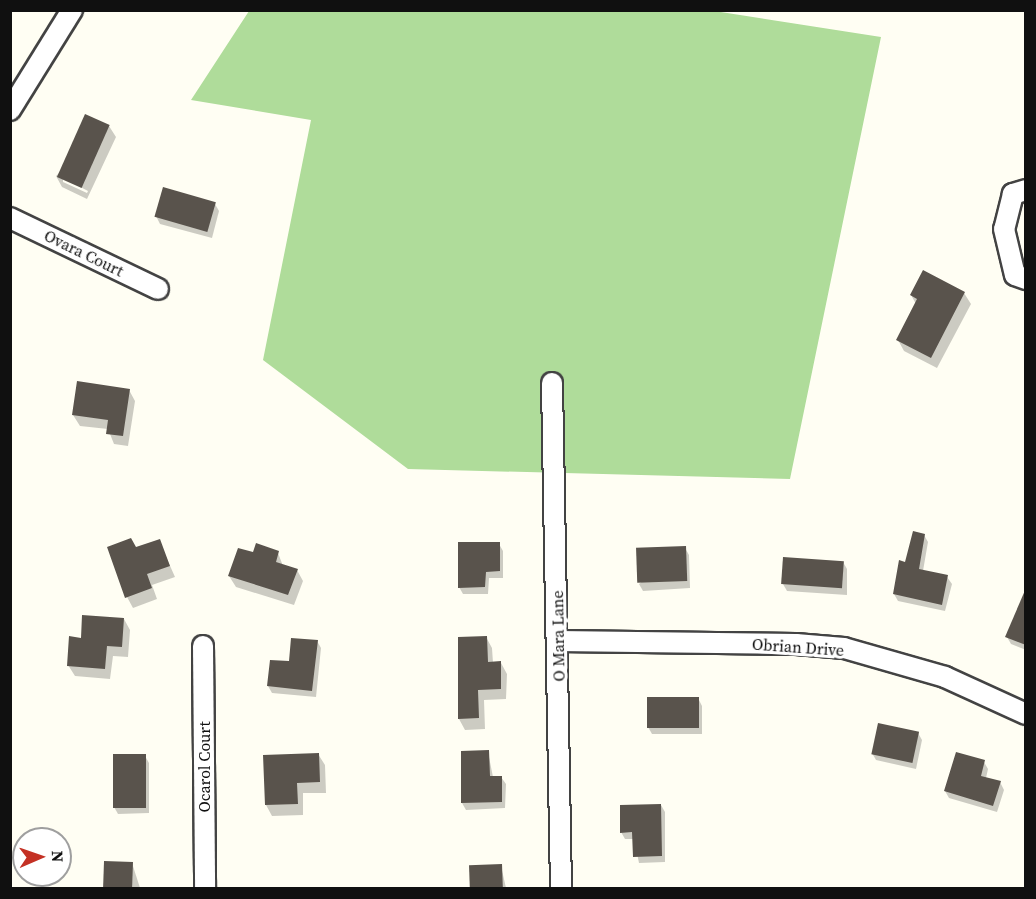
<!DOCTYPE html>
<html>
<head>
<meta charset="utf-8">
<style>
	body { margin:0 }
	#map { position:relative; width:1036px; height:899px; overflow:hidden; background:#fffef3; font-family:"Source Serif 4",serif }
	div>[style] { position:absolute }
	.forest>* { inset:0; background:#afdc9a }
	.shadow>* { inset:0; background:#0003 }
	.building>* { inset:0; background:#59534c; transform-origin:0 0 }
	.roads { filter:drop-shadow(2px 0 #434343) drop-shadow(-2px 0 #434343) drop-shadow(0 2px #434343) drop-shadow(0 -2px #434343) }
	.street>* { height:20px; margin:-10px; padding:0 10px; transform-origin:10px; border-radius:10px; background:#fff }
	span { translate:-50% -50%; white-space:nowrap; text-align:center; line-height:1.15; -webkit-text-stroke:6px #fff; paint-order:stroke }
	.street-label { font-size:16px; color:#101010 }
	.frame { position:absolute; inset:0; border:12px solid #101010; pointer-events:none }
	.north { position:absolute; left:12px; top:827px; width:60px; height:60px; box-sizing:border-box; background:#fff; border:2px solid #9f9f9f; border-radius:50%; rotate:88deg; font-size:16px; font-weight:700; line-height:24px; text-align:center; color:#101010 }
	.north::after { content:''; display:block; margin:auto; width:21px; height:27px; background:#c43124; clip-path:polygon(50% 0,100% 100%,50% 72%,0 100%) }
</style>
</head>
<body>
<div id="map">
	<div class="forest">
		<i style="clip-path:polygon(708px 10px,881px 37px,790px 479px,408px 469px,263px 360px,311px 120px,191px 100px,249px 11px)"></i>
	</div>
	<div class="shadow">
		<i style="clip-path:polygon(evenodd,109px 126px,116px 137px,87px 199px,62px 187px,56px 176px,109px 126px,63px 178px,88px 191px,87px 193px,63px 182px,63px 178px)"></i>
		<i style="clip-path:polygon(215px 204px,219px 211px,212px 238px,160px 224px,156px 216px)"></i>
		<i style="clip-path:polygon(964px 293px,971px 304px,937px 368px,904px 351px,898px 340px,916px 304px,911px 295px)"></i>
		<i style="clip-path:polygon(129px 390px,135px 401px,128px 446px,114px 444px,108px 429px,80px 426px,73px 415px)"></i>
		<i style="clip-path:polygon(924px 535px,928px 542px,923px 571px,947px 577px,952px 584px,945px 611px,898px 601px,894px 594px)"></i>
		<i style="clip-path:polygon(159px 541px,175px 577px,152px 585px,157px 599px,133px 608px,127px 597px,135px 549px)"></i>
		<i style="clip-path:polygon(499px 544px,503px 551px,503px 578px,489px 578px,488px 594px,463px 594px,459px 587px)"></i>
		<i style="clip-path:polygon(685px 548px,689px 555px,690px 588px,643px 591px,639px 584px)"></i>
		<i style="clip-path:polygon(278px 553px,283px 566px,297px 570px,303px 581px,294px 605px,236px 587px,229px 576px,254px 554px)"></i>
		<i style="clip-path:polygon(843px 562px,847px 569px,847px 595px,787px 591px,783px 584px)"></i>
		<i style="clip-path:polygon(1026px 610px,1026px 650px,1011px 644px,1007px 637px)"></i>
		<i style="clip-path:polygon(124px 619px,130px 630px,128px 657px,113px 656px,110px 679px,75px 676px,68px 665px,83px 639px)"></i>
		<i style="clip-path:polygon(486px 637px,492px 648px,493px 663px,501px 663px,507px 674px,506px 699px,484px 700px,485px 729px,465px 730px,459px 719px)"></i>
		<i style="clip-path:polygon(317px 641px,321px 648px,316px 697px,272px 693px,268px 686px)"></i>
		<i style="clip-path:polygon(698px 698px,702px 706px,702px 734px,652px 734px,648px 727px)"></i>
		<i style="clip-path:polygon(918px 733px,922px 740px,916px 769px,876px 760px,872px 753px)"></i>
		<i style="clip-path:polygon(488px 752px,493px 777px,501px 777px,506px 784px,505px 808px,466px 810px,462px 803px)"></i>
		<i style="clip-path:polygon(318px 754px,325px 765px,326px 793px,303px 793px,303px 815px,272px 816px,266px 805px)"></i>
		<i style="clip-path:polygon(145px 756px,149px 763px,149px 813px,118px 814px,114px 807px)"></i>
		<i style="clip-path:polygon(984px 762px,988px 769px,986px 778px,1000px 782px,1004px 790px,997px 812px,949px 798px,945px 791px)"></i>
		<i style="clip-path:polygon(661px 805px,665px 812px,665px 862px,639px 863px,634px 839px,625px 839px,621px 832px)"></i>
		<i style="clip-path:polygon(132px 863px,140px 888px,106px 888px,106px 864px)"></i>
		<i style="clip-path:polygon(501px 866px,506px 888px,471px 888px,471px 867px)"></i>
	</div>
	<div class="building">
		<i style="left:85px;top:114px;width:27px;height:69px;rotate:24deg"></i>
		<i style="left:163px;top:187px;width:55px;height:31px;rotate:16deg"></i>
		<i style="clip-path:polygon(923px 270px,965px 292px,931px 358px,896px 340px,917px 299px,910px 295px)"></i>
		<i style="clip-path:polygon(77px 381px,130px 389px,123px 436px,106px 434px,108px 420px,72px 415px)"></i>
		<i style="clip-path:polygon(913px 531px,925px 534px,919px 569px,948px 575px,942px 605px,893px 594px,899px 560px,905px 562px)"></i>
		<i style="clip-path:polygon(131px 538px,136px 547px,160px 539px,170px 566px,147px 574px,152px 588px,125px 598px,107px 547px)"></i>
		<i style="clip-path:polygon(458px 542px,500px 542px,500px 571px,486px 572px,485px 587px,458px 588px)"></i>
		<i style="clip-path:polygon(256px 543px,279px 551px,276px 562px,298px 569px,288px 595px,228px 576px,238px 548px,253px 552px)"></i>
		<i style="left:686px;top:546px;width:35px;height:50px;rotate:88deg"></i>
		<i style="left:783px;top:557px;width:61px;height:27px;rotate:4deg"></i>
		<i style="clip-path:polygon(1026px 588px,1026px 645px,1005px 637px)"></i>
		<i style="clip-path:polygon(82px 615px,124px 618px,122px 647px,107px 646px,105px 669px,67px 666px,69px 636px,81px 638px)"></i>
		<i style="clip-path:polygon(487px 636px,488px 662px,501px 661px,501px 689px,478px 690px,479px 718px,458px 719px,458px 637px)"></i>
		<i style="clip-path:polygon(291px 638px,318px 640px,312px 691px,267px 686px,270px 660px,289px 661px)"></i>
		<i style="left:647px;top:697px;width:52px;height:31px"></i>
		<i style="left:878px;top:723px;width:42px;height:32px;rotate:12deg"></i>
		<i style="clip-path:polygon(489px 750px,490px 776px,502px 776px,502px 802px,461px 803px,461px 751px)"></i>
		<i style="clip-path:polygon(956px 752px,985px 760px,981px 776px,1001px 781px,993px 806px,944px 791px)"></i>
		<i style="clip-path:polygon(319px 753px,320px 782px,297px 783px,298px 804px,265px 805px,263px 755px)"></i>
		<i style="left:113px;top:754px;width:33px;height:54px"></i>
		<i style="clip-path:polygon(661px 804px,662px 856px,633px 857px,632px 832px,620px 833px,620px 805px)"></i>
		<i style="left:133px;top:862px;width:26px;height:29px;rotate:92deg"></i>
		<i style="left:502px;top:864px;width:24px;height:33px;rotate:88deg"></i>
	</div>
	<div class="roads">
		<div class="street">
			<i style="left:10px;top:110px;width:118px;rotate:-58.2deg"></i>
			<i style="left:1026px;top:190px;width:14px;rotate:163deg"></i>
			<i style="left:1013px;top:194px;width:36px;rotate:104deg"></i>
			<i style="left:1004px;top:229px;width:47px;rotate:76.6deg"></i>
			<i style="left:1015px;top:275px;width:12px;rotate:20deg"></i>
			<i style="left:10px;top:218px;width:164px;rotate:25.6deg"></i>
			<i style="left:552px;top:383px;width:505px;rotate:88.98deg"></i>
			<i style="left:558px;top:641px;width:238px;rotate:0.7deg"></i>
			<i style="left:796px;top:644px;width:48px;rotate:4.8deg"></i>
			<i style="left:844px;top:648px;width:105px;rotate:16deg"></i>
			<i style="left:945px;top:677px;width:89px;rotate:24.6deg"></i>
			<i style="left:203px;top:646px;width:242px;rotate:89.5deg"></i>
		</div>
	</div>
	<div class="street-label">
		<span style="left:84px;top:253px;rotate:26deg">Ovara Court</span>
		<span style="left:558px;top:636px;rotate:-91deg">O Mara Lane</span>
		<span style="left:798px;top:647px;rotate:4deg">Obrian Drive</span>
		<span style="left:204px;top:767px;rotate:-90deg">Ocarol Court</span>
	</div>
	<div class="frame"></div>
	<div class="north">N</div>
</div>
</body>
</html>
